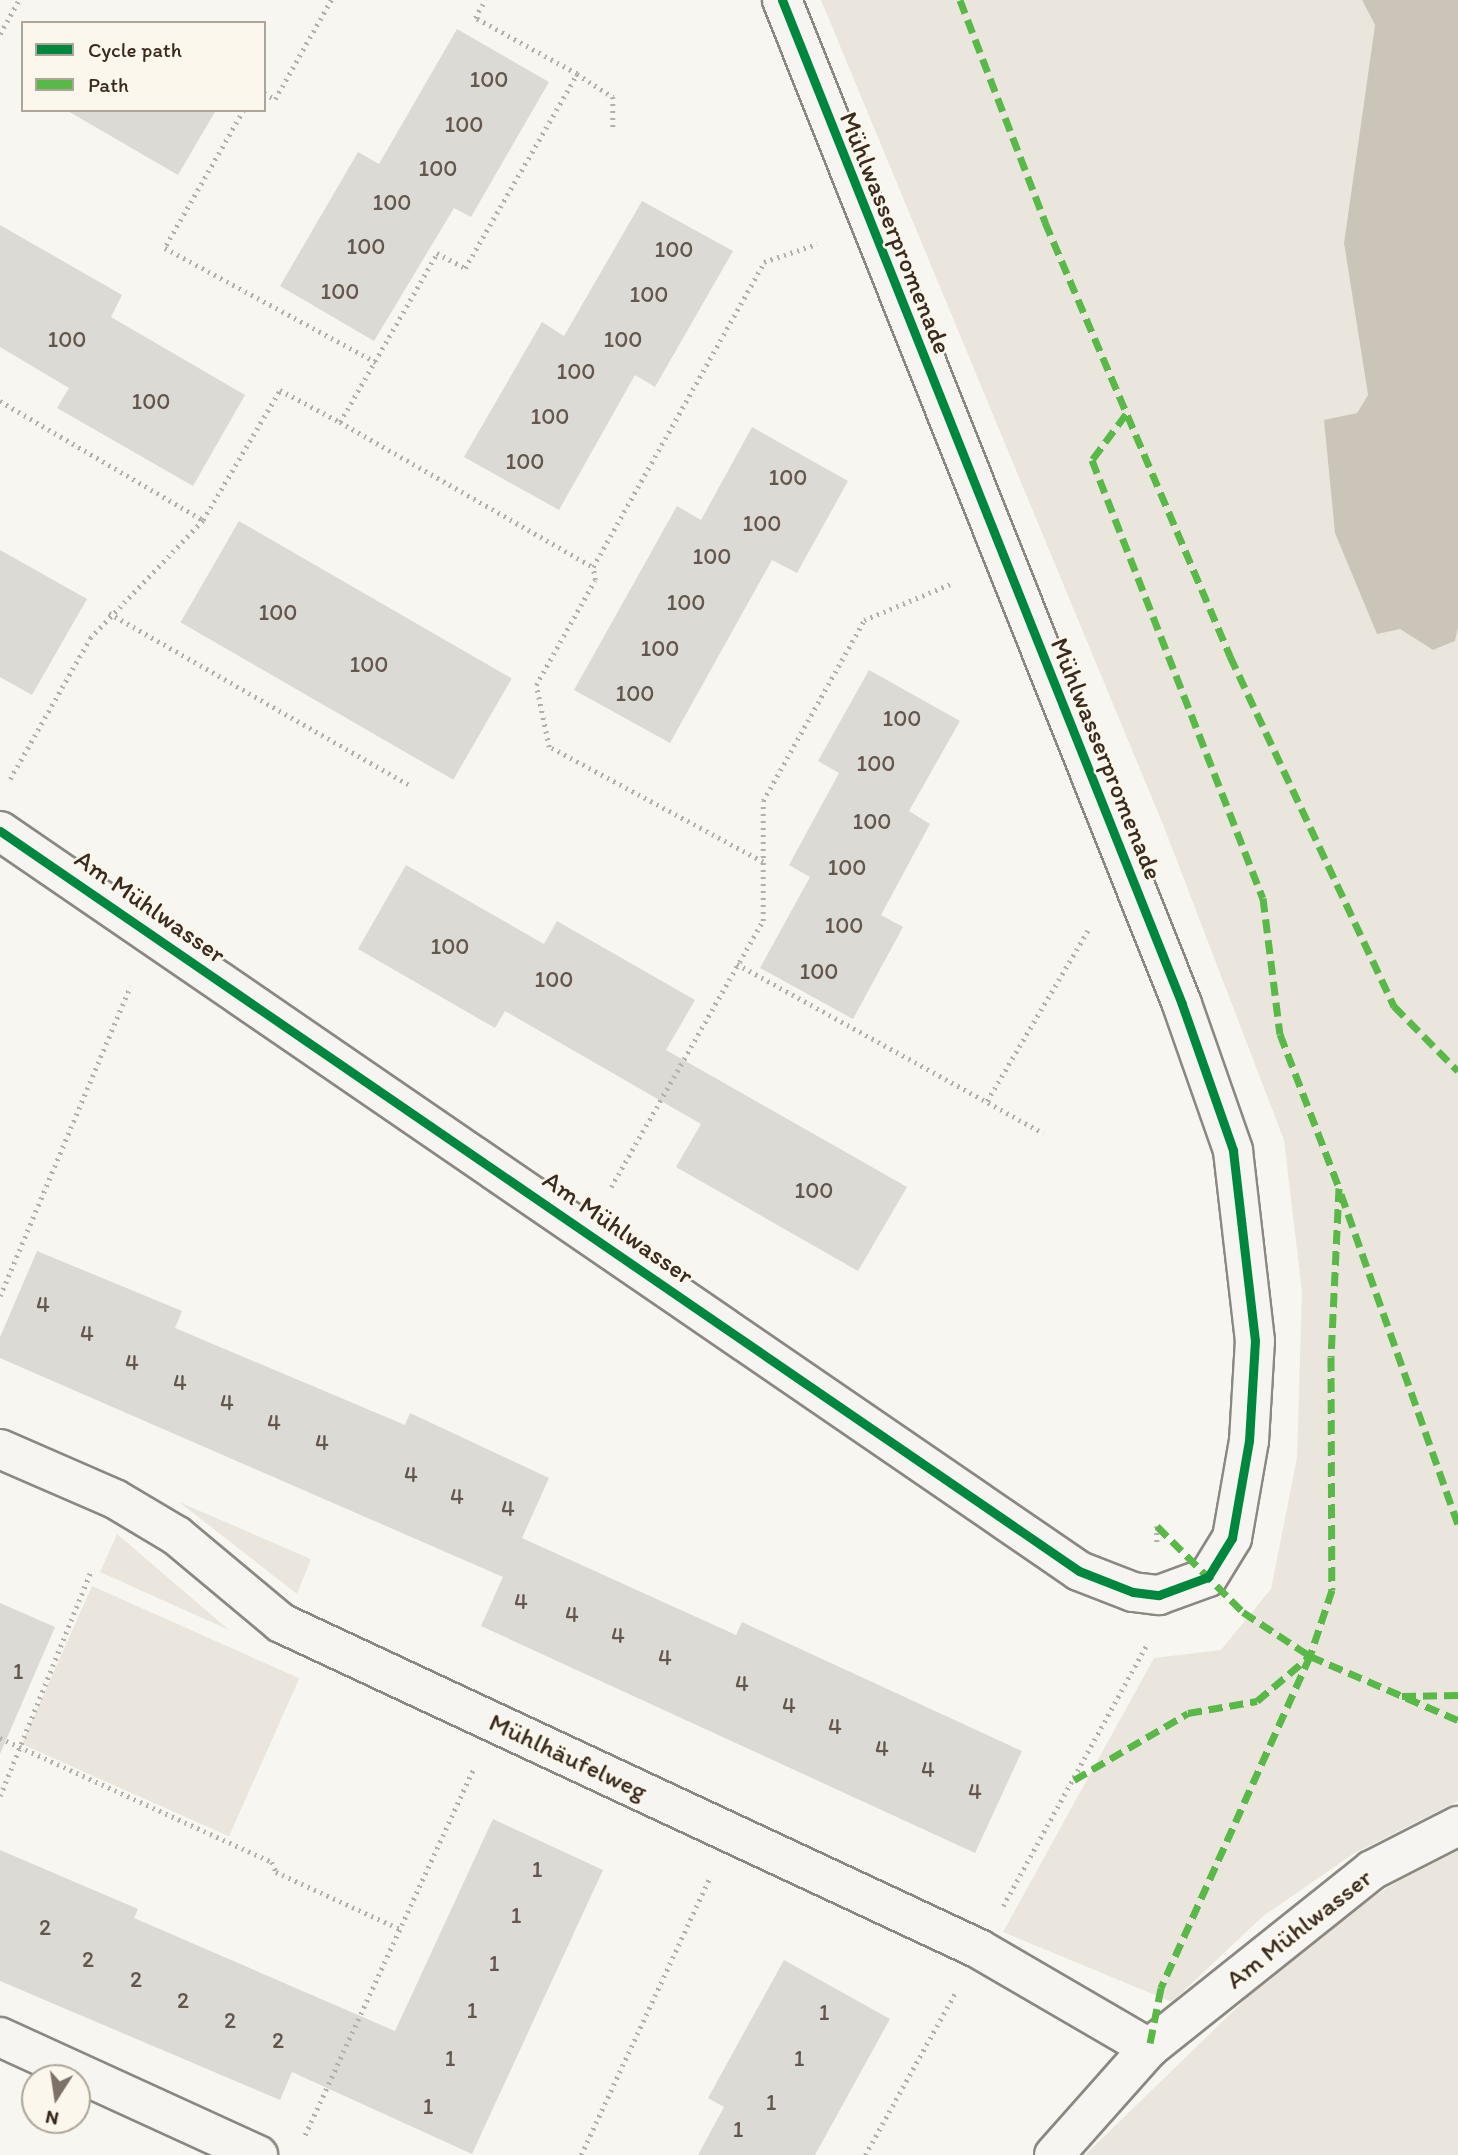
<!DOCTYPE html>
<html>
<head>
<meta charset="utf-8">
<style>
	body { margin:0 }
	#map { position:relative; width:1458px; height:2155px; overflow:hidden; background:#f8f6f0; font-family:Itim,sans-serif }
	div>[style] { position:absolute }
	.green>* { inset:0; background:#eae6dd; transform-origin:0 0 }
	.water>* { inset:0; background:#cac4b9 }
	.building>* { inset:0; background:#dcdad5; transform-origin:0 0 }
	.path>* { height:4.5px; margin-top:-2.25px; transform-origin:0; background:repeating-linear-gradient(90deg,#b3b0ac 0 2px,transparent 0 7px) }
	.roads { filter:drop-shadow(2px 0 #8b8781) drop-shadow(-2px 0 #8b8781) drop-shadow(0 2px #8b8781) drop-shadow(0 -2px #8b8781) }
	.minor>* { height:38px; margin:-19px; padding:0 19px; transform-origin:19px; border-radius:19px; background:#f6f5f1 }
	.quiet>* { height:7px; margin-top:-3.5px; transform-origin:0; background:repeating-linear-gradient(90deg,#58b947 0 14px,transparent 0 21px) }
	.cycleway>* { height:9px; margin:-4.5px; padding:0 4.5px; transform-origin:4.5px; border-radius:4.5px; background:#00873e }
	span { translate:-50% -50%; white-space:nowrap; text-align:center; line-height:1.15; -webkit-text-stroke:5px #fbf7ec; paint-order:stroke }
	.number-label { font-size:23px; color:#63564c }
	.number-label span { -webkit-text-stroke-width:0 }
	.street-label { font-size:26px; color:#3b2a1e }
	.legend { position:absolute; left:21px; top:21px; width:245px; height:91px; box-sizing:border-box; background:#fbf7ec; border:2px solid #aea59a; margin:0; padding:9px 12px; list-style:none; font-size:21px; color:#3b2a1e }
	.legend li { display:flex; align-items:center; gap:14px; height:35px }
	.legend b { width:35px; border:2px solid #aea59a }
	.north { position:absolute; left:21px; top:2064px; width:70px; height:70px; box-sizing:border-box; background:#fbf7ec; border:2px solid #aea59a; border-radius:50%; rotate:192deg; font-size:19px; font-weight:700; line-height:28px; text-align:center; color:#3b2a1e }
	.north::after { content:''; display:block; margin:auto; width:24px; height:32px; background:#7d7168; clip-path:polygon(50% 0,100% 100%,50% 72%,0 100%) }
</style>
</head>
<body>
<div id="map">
	<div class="green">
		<i style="clip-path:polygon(821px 0,1362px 0,1375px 25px,1344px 243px,1368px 395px,1357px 413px,1324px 421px,1400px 629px,1433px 650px,1455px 641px,1458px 628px,1458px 1801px,1353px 1854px,1262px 1917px,1172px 2002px,1003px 1932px,1154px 1658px,1221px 1650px,1271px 1589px,1297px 1458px,1302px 1292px,1284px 1140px,1164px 827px)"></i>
		<i style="clip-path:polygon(179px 1502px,311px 1559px,297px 1594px)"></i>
		<i style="clip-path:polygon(117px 1534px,229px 1630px,100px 1572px)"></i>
		<i style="left:92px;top:1586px;width:227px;height:173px;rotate:24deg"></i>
		<i style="clip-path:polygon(1458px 1851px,1458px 2155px,1085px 2155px,1290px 1956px,1391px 1885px)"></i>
	</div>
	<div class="water">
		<i style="clip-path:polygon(1362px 0,1458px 0,1458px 628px,1455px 641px,1433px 650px,1400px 629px,1377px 634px,1335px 533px,1324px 420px,1357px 413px,1368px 395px,1344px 243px,1375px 25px)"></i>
	</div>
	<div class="building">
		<i style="clip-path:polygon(457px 29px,549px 82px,471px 217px,454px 208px,374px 341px,280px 286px,358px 152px,379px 164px)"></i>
		<i style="clip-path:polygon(66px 110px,216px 110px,178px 175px)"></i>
		<i style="clip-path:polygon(642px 201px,733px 251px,655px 387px,635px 375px,559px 510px,464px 457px,542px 322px,564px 336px)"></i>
		<i style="clip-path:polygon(0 225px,122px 295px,111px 317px,245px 395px,193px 486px,57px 408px,69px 388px,0 347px)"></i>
		<i style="clip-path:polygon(752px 427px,848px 481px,797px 573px,772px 560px,670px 743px,574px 690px,677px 506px,701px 520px)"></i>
		<i style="left:239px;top:521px;width:315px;height:117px;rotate:30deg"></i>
		<i style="clip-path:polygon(0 550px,87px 599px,32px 695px,0 677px)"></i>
		<i style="clip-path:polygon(869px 670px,960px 721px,909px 811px,930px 824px,881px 915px,903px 927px,853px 1019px,760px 968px,810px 877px,789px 865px,839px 773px,818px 761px)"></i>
		<i style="clip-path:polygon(406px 865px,544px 944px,557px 921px,695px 1000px,666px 1050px,907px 1187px,858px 1271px,676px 1167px,701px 1124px,505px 1011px,495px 1028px,358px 949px)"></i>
		<i style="clip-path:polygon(37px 1251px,182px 1311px,175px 1328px,405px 1425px,410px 1413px,549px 1478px,522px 1538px,736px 1635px,742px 1622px,1022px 1751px,975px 1853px,481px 1626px,503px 1577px,0 1358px,0 1337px)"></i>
		<i style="clip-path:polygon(0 1603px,55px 1627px,0 1754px)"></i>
		<i style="clip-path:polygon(493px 1819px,603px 1870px,472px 2154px,292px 2072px,280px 2100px,0 1981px,0 1850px,138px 1909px,134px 1918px,395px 2031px)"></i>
		<i style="clip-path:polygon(784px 1960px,890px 2019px,815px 2155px,698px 2155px,724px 2107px,708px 2098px)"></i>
	</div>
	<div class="path">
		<i style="left:0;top:34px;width:39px;rotate:-61deg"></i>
		<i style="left:577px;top:74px;width:43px;rotate:32.6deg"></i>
		<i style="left:613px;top:97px;width:33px;rotate:90deg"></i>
		<i style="left:264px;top:93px;width:13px;rotate:29deg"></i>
		<i style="left:275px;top:99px;width:114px;rotate:-60.5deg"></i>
		<i style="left:244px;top:110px;width:159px;rotate:119.8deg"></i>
		<i style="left:165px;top:248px;width:240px;rotate:28.4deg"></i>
		<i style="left:0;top:401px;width:235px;rotate:30.4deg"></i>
		<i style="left:340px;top:422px;width:292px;rotate:29.8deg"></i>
		<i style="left:109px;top:613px;width:346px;rotate:29.8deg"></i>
		<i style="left:10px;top:779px;width:162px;rotate:-60.4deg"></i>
		<i style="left:90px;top:638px;width:163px;rotate:-46.2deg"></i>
		<i style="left:203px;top:520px;width:151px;rotate:-59.4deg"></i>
		<i style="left:280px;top:390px;width:68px;rotate:28.1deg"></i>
		<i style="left:340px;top:422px;width:195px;rotate:-60.1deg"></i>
		<i style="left:437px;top:253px;width:32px;rotate:28deg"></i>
		<i style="left:465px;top:268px;width:224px;rotate:-60deg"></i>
		<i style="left:577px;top:74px;width:116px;rotate:-151.2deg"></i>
		<i style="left:475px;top:18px;width:21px;rotate:-61deg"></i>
		<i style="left:763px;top:862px;width:243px;rotate:-151.7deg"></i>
		<i style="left:549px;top:747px;width:63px;rotate:-101.8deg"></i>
		<i style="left:536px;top:685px;width:120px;rotate:-60.7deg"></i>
		<i style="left:595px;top:580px;width:13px;rotate:-99deg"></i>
		<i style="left:593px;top:567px;width:350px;rotate:-60.7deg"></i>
		<i style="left:764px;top:262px;width:56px;rotate:-18.8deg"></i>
		<i style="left:737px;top:964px;width:350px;rotate:28.9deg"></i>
		<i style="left:987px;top:1101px;width:202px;rotate:-59.4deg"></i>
		<i style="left:611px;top:1187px;width:306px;rotate:-60.3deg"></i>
		<i style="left:763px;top:921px;width:120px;rotate:-90deg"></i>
		<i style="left:763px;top:801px;width:207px;rotate:-60.8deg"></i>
		<i style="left:864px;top:620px;width:96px;rotate:-22.6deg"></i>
		<i style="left:0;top:1296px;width:336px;rotate:-67.2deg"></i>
		<i style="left:1157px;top:1526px;width:16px;rotate:90deg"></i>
		<i style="left:0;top:1738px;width:299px;rotate:24.5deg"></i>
		<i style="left:272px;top:1862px;width:11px;rotate:68deg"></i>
		<i style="left:276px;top:1872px;width:136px;rotate:24.7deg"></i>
		<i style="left:0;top:1796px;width:243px;rotate:-68deg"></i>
		<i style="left:1003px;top:1906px;width:299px;rotate:-61.2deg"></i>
		<i style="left:305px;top:2135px;width:405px;rotate:-65.3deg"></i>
		<i style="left:581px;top:2155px;width:306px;rotate:-65.1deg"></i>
		<i style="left:865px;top:2155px;width:185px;rotate:-60.9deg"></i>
	</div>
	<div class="roads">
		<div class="minor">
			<i style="left:0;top:831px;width:1308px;rotate:34.44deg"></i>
			<i style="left:1079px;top:1571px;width:58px;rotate:21.3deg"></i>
			<i style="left:1133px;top:1592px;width:26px;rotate:7deg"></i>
			<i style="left:1159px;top:1595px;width:52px;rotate:-20.2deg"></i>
			<i style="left:1208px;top:1577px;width:46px;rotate:-58.4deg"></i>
			<i style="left:1232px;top:1538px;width:98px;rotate:-80.1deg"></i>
			<i style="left:1249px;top:1441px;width:100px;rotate:-86.6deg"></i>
			<i style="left:1255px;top:1341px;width:192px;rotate:-96.6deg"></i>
			<i style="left:1233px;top:1150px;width:155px;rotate:-109.3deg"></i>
			<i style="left:1182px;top:1004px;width:1081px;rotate:-111.72deg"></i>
			<i style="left:0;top:1449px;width:125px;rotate:23.5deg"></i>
			<i style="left:115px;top:1499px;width:72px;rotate:30.8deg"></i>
			<i style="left:177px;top:1536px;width:136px;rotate:39.9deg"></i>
			<i style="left:281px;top:1623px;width:770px;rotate:25.03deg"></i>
			<i style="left:979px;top:1949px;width:197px;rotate:30.2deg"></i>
			<i style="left:0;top:2037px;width:284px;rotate:24.6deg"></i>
			<i style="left:1054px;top:2155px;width:143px;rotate:-48.4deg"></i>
			<i style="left:1149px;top:2048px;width:285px;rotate:-38.6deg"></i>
			<i style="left:1372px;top:1870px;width:97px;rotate:-27.1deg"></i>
		</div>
	</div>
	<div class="quiet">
		<i style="left:960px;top:0;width:238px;rotate:69deg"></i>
		<i style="left:1045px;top:222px;width:472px;rotate:66.9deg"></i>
		<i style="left:1230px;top:656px;width:387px;rotate:64.9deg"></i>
		<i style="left:1394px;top:1006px;width:91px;rotate:45.4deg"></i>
		<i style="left:1126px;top:414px;width:57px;rotate:126.5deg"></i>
		<i style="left:1092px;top:460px;width:470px;rotate:68.7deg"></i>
		<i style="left:1263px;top:898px;width:137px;rotate:82.9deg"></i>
		<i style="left:1280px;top:1034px;width:165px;rotate:69deg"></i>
		<i style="left:1339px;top:1188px;width:169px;rotate:92.7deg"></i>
		<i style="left:1331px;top:1357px;width:233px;rotate:89.8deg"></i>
		<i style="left:1332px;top:1590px;width:70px;rotate:108.4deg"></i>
		<i style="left:1310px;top:1656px;width:161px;rotate:23.4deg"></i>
		<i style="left:1341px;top:1194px;width:350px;rotate:70.5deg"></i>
		<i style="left:1157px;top:1526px;width:122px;rotate:45deg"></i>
		<i style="left:1243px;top:1612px;width:80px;rotate:33.3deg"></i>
		<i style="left:1402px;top:1696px;width:56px;rotate:-1deg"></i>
		<i style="left:1074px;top:1780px;width:132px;rotate:-30.4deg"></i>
		<i style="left:1188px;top:1713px;width:70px;rotate:-9.9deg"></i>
		<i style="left:1257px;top:1701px;width:70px;rotate:-40.3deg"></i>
		<i style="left:1310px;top:1656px;width:364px;rotate:114.2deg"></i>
		<i style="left:1161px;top:1988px;width:61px;rotate:101.3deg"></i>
	</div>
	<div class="cycleway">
		<i style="left:0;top:831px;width:1308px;rotate:34.44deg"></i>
		<i style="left:1079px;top:1571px;width:58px;rotate:21.3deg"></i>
		<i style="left:1133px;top:1592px;width:26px;rotate:7deg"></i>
		<i style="left:1159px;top:1595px;width:52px;rotate:-20.2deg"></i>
		<i style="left:1208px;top:1577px;width:46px;rotate:-58.4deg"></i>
		<i style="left:1232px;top:1538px;width:98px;rotate:-80.1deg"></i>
		<i style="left:1249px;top:1441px;width:100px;rotate:-86.6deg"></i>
		<i style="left:1255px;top:1341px;width:192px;rotate:-96.6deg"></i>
		<i style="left:1233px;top:1150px;width:155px;rotate:-109.3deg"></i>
		<i style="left:1182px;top:1004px;width:1081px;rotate:-111.72deg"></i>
	</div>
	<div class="number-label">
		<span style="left:489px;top:79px">100</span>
		<span style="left:464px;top:124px">100</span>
		<span style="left:438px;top:168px">100</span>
		<span style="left:392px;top:202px">100</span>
		<span style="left:366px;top:246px">100</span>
		<span style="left:674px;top:249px">100</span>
		<span style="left:340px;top:291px">100</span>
		<span style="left:649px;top:294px">100</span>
		<span style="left:67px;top:339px">100</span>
		<span style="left:623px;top:339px">100</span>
		<span style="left:576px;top:371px">100</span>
		<span style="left:151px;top:401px">100</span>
		<span style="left:550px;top:416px">100</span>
		<span style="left:525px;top:461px">100</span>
		<span style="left:788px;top:477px">100</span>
		<span style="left:762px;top:523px">100</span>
		<span style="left:712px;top:556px">100</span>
		<span style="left:686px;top:602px">100</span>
		<span style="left:278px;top:612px">100</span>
		<span style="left:660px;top:648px">100</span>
		<span style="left:369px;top:664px">100</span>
		<span style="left:635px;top:693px">100</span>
		<span style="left:902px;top:718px">100</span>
		<span style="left:876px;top:763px">100</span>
		<span style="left:872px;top:821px">100</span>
		<span style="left:847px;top:867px">100</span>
		<span style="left:844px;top:925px">100</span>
		<span style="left:450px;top:946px">100</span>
		<span style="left:819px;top:971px">100</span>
		<span style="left:554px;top:979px">100</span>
		<span style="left:814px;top:1190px">100</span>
		<span style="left:43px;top:1304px">4</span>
		<span style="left:87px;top:1333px">4</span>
		<span style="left:132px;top:1362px">4</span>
		<span style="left:180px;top:1382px">4</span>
		<span style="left:227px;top:1402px">4</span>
		<span style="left:274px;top:1422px">4</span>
		<span style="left:322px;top:1442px">4</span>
		<span style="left:411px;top:1474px">4</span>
		<span style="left:457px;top:1496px">4</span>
		<span style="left:508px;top:1508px">4</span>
		<span style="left:521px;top:1601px">4</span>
		<span style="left:572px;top:1614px">4</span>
		<span style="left:618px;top:1635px">4</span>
		<span style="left:665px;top:1657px">4</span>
		<span style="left:18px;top:1671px">1</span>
		<span style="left:742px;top:1683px">4</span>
		<span style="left:789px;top:1705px">4</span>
		<span style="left:835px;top:1726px">4</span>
		<span style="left:882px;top:1748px">4</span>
		<span style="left:928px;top:1769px">4</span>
		<span style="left:975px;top:1791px">4</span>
		<span style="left:537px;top:1869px">1</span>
		<span style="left:516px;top:1915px">1</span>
		<span style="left:45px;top:1927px">2</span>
		<span style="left:88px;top:1959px">2</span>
		<span style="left:494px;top:1963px">1</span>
		<span style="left:136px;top:1979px">2</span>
		<span style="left:183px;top:2000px">2</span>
		<span style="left:472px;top:2010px">1</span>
		<span style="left:824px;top:2012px">1</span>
		<span style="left:230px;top:2020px">2</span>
		<span style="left:278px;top:2040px">2</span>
		<span style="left:450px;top:2058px">1</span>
		<span style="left:799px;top:2058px">1</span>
		<span style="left:771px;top:2102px">1</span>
		<span style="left:428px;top:2106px">1</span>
		<span style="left:738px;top:2129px">1</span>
	</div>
	<div class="street-label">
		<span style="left:895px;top:233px;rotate:68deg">Mühlwasserpromenade</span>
		<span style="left:1106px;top:759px;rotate:68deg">Mühlwasserpromenade</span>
		<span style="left:150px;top:907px;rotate:35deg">Am Mühlwasser</span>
		<span style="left:618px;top:1228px;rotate:35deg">Am Mühlwasser</span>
		<span style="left:568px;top:1757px;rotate:25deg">Mühlhäufelweg</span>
		<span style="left:1299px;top:1929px;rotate:-38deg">Am Mühlwasser</span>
	</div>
	<ul class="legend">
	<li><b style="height:9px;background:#00873e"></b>Cycle path</li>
	<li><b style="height:9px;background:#58b947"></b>Path</li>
	</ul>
	<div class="north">N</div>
</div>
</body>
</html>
